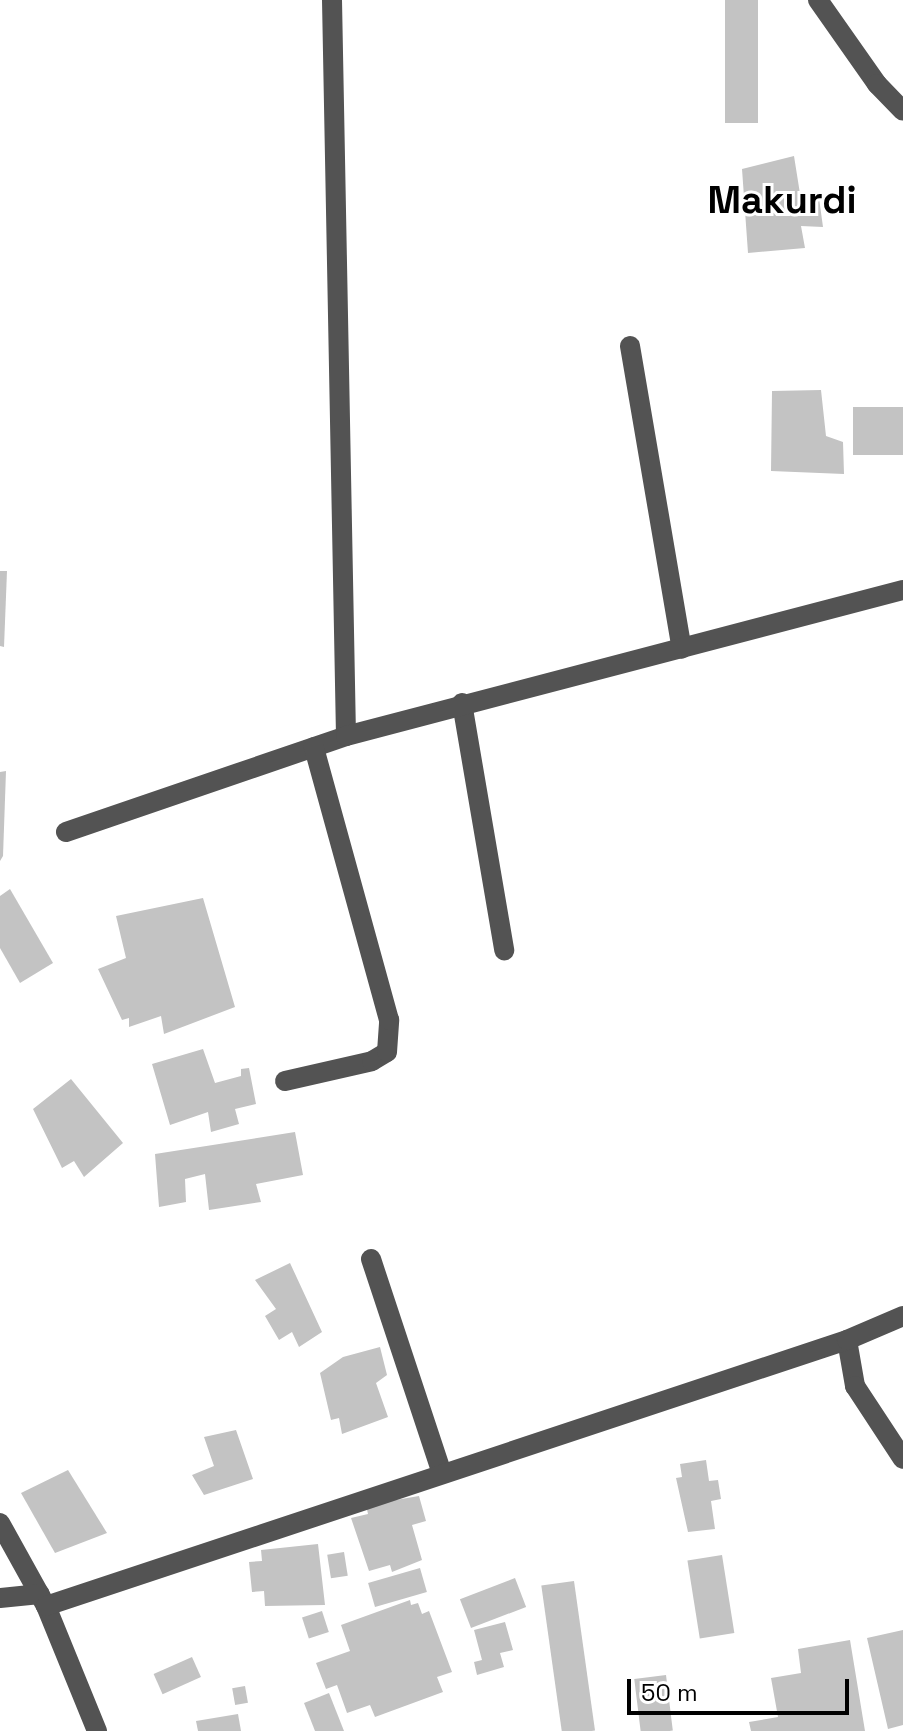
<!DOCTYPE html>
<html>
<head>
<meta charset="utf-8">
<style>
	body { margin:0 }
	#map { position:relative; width:903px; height:1731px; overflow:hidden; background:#fff; font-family:"Space Grotesk",sans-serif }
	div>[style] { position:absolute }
	.building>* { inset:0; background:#c3c3c3; transform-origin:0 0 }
	.minor>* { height:20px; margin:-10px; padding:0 10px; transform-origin:10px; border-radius:10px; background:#535353 }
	span { translate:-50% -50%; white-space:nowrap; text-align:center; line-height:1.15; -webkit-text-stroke:6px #fff; paint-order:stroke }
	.town-label { font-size:38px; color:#000; font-weight:700 }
	.scale { position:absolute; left:627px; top:1679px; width:222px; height:36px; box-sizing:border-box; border:4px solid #000; border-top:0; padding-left:10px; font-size:24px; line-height:28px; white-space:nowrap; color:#000; -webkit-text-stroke:6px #fff; paint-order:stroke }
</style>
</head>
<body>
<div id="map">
	<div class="building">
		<i style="left:725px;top:0;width:33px;height:123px"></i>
		<i style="clip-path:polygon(794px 156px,801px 200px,819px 198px,823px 227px,801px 226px,805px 248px,748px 253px,742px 169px)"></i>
		<i style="clip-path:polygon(821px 390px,826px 436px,843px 442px,844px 474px,771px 471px,772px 391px)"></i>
		<i style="left:903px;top:407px;width:48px;height:50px;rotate:90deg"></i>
		<i style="clip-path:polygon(0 571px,7px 571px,4px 647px,0 646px)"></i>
		<i style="clip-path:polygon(6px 771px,3px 856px,0 861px,0 772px)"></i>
		<i style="clip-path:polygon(10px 889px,53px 963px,20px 983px,0 948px,0 896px)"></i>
		<i style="clip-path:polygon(203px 898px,235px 1007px,164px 1034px,161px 1016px,129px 1027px,129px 1018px,122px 1020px,98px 969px,126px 958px,116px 916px)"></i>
		<i style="clip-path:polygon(203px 1049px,215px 1083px,241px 1076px,241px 1069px,249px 1068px,256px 1104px,235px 1109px,239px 1124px,211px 1132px,208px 1112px,170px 1125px,152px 1064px)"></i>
		<i style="clip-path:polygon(71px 1079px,123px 1143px,84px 1177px,74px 1161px,62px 1168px,33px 1109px)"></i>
		<i style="clip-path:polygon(295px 1132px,303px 1175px,256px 1184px,261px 1202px,209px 1210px,205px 1174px,185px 1179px,186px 1202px,159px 1207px,155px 1154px)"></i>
		<i style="clip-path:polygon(290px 1263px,322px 1332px,299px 1347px,292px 1332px,279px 1340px,265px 1316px,276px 1309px,255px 1280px)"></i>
		<i style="clip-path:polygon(380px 1347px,387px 1375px,376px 1383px,388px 1417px,342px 1434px,339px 1418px,331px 1420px,320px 1373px,343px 1357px)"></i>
		<i style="clip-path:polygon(236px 1430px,253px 1479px,204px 1495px,192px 1475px,214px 1466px,204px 1437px)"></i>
		<i style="clip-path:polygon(706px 1460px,709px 1481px,718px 1480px,721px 1499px,711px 1501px,715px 1529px,688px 1532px,676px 1478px,682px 1477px,680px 1464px)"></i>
		<i style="clip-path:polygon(68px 1470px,107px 1533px,55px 1553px,21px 1493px)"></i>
		<i style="clip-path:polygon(419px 1496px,426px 1521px,412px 1525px,422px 1560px,392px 1572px,390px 1565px,369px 1571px,351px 1518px,368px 1514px,366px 1505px)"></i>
		<i style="clip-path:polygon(318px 1544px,325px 1605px,265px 1606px,264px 1591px,252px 1592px,249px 1562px,262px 1561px,261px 1550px)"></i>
		<i style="left:344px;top:1552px;width:24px;height:17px;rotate:81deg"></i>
		<i style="left:722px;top:1555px;width:79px;height:35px;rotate:81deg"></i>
		<i style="left:420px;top:1568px;width:25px;height:54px;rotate:74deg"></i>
		<i style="left:515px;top:1578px;width:31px;height:59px;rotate:69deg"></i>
		<i style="left:574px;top:1581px;width:151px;height:33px;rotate:82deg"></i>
		<i style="clip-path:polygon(410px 1600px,411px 1605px,418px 1603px,422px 1614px,429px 1611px,452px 1672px,437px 1677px,443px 1692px,375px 1717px,370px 1705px,347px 1713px,337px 1685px,326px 1689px,316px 1663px,350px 1651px,341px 1625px)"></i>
		<i style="left:322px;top:1611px;width:22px;height:21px;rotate:72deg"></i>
		<i style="clip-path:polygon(505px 1622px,513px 1650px,500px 1653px,504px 1667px,477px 1675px,474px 1662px,482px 1660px,474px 1630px)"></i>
		<i style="clip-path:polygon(903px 1630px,903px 1725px,888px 1729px,867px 1638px)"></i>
		<i style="clip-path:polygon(850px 1640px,865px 1731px,751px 1731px,749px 1722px,778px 1717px,771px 1678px,801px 1673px,798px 1649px)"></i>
		<i style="left:192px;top:1657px;width:22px;height:42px;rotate:66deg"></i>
		<i style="left:666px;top:1675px;width:56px;height:32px;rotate:83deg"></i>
		<i style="left:245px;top:1686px;width:17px;height:13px;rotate:80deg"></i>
		<i style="clip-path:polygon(329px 1693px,344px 1731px,315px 1731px,304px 1703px)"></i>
		<i style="clip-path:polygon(238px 1714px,241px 1731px,198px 1731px,196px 1721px)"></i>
	</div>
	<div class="minor">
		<i style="left:332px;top:0;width:736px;rotate:88.91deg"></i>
		<i style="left:818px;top:0;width:103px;rotate:54.9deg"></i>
		<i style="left:877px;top:84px;width:37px;rotate:46deg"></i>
		<i style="left:630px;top:346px;width:307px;rotate:80.3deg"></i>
		<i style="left:462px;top:703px;width:251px;rotate:80.3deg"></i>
		<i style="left:66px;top:832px;width:296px;rotate:-18.9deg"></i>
		<i style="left:346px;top:736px;width:576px;rotate:-14.69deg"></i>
		<i style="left:285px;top:1081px;width:89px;rotate:-12.9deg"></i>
		<i style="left:372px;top:1061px;width:17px;rotate:-31deg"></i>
		<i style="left:387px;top:1052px;width:32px;rotate:-86deg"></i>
		<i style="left:389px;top:1020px;width:283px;rotate:-105.4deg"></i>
		<i style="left:371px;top:1259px;width:223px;rotate:71.7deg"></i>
		<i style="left:847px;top:1340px;width:47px;rotate:80.1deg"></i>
		<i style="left:855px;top:1386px;width:87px;rotate:56.7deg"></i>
		<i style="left:0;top:1523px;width:95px;rotate:61deg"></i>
		<i style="left:46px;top:1606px;width:135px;rotate:67.8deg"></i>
		<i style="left:0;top:1598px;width:40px;rotate:-5.7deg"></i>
		<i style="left:46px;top:1606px;width:844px;rotate:-18.37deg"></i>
		<i style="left:847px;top:1340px;width:61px;rotate:-23.2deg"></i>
	</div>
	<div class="town-label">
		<span style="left:782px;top:201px">Makurdi</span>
	</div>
	<div class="scale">50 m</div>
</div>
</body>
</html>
